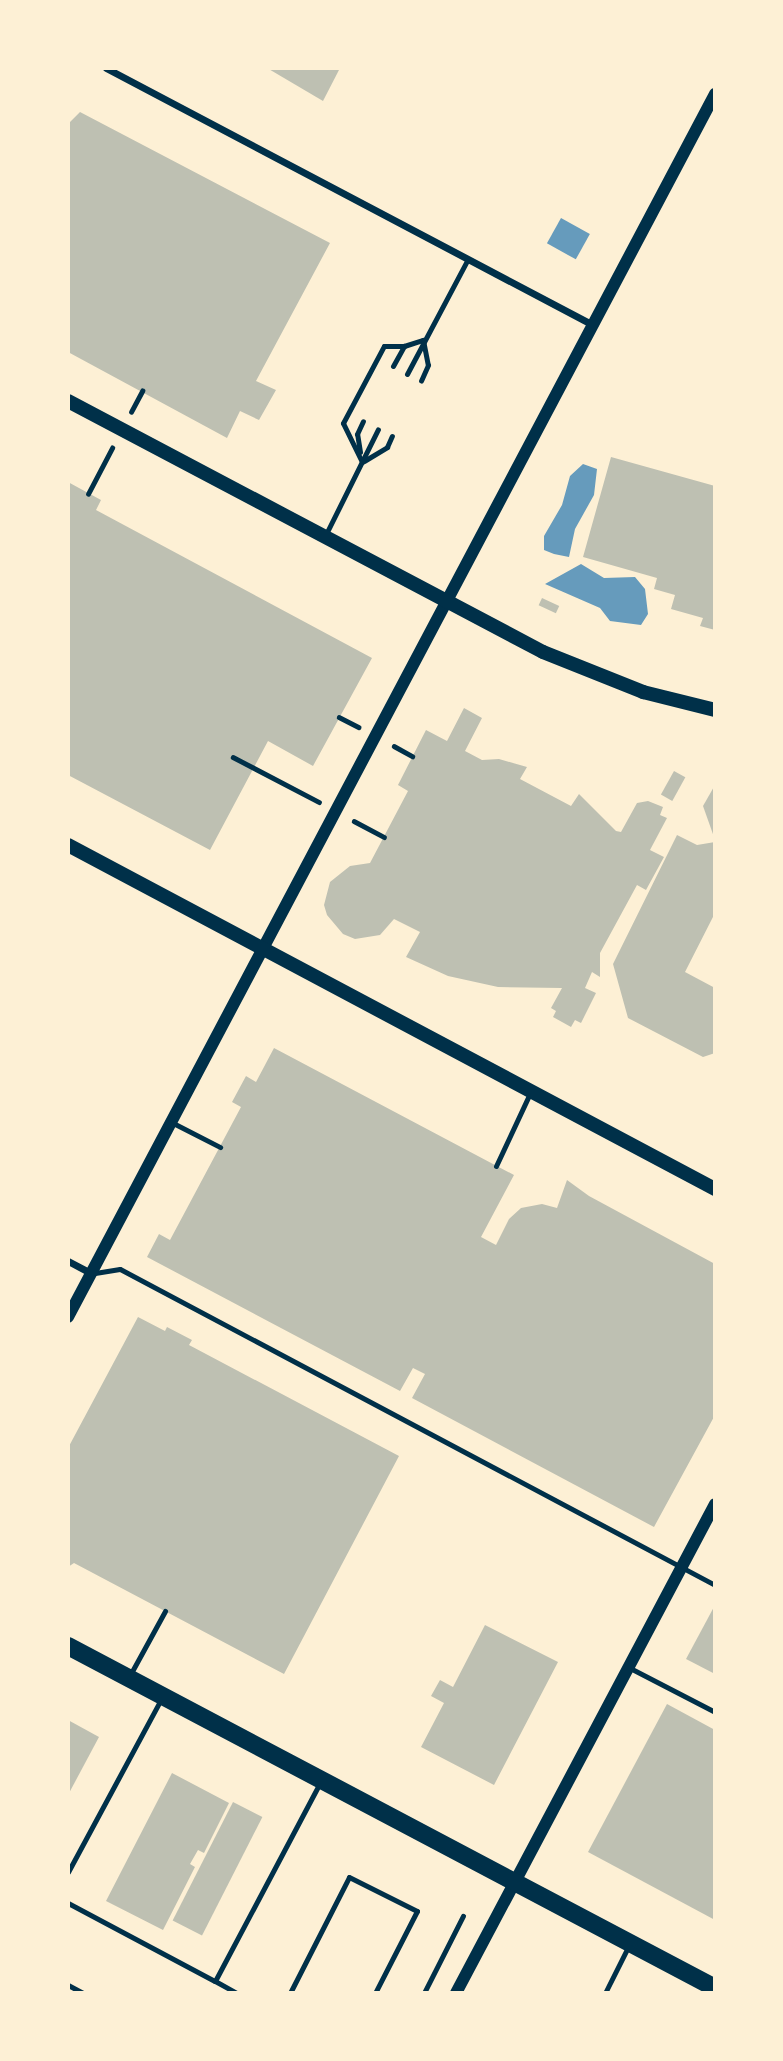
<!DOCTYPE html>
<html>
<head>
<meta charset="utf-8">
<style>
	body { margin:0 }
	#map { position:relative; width:783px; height:2061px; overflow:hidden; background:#fdf0d5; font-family:"Noto Sans",sans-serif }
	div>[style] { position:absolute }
	.water>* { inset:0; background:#669bbc; transform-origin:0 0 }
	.building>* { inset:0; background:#bec0b2; transform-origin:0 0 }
	.path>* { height:4.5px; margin:-2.25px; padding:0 2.25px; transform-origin:2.25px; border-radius:2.25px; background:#003049 }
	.service>* { height:5px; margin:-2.5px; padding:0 2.5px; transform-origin:2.5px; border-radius:2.5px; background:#003049 }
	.minor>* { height:7px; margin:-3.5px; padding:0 3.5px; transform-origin:3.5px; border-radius:3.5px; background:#003049 }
	.tertiary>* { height:12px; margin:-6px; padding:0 6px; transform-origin:6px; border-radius:6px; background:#003049 }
	.secondary>* { height:14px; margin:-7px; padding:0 7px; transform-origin:7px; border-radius:7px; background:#003049 }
	.primary>* { height:18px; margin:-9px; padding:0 9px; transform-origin:9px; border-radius:9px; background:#003049 }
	span { translate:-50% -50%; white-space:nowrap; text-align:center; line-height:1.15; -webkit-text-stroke:5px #fdf0d5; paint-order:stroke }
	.frame { position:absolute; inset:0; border:70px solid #fdf0d5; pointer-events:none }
</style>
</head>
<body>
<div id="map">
	<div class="water">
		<i style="left:561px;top:218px;width:33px;height:29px;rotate:29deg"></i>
		<i style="clip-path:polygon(583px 464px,597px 469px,594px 495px,575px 529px,569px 557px,554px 554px,544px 550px,544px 536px,562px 505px,570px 476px)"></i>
		<i style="clip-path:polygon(581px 564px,604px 578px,635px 577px,645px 589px,648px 614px,641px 625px,610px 621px,600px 608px,545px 584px)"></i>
	</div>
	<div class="building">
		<i style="clip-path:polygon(267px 68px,340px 68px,323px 101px)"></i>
		<i style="clip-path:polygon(80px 112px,330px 243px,256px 381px,276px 390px,259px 420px,240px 411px,227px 438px,68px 352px,68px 124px)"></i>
		<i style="clip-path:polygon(611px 457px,715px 486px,715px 630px,700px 626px,703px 618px,671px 609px,675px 595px,654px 589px,657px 578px,583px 557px)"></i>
		<i style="clip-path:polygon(68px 482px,101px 500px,96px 510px,372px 658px,313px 766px,268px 741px,210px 850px,68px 775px)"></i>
		<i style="left:542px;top:598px;width:19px;height:8px;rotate:25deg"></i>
		<i style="clip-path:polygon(464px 708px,482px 718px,465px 751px,482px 760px,499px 759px,527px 767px,520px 779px,571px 806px,579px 794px,616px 831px,621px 832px,637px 803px,648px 801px,663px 807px,660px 815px,667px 818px,650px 850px,664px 857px,646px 890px,637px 885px,600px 953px,600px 977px,592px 972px,585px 988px,596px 993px,581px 1023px,575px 1020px,571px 1027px,553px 1017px,556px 1011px,551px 1008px,562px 988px,498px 987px,448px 976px,406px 957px,420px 932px,394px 919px,380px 935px,355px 939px,343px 934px,327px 915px,324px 905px,330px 882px,350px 866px,370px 863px,408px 791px,398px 785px,426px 730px,447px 741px)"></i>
		<i style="left:674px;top:771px;width:13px;height:27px;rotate:29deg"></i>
		<i style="clip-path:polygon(715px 785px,715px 837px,714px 837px,703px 806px)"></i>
		<i style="clip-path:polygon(677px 835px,697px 845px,715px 842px,715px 913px,685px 972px,715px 988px,715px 1053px,703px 1057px,628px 1018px,613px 964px)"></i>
		<i style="clip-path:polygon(274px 1048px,514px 1175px,481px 1237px,496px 1245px,509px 1219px,521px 1208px,542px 1204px,557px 1208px,567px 1180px,589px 1196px,715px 1264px,715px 1415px,654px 1527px,412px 1398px,425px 1374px,413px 1368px,400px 1391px,147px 1257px,159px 1234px,170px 1240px,241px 1107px,232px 1102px,246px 1076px,256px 1082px)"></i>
		<i style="clip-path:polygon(138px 1317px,165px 1331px,167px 1327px,192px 1340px,189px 1345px,399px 1456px,284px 1674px,74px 1563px,68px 1567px,68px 1448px)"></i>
		<i style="clip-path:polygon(715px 1605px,715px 1674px,686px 1659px)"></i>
		<i style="clip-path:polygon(485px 1625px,558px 1662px,494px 1785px,421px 1747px,444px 1703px,431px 1696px,440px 1680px,453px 1687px)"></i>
		<i style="clip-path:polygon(667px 1704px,715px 1730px,715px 1920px,588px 1852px)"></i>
		<i style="clip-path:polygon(68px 1720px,99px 1737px,68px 1795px)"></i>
		<i style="clip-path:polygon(172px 1773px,229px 1803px,204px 1853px,198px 1850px,190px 1864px,195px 1867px,163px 1930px,106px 1901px)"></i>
		<i style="left:233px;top:1802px;width:33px;height:133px;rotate:27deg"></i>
	</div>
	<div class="path">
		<i style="left:131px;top:412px;width:24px;rotate:-62deg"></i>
		<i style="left:88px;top:494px;width:52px;rotate:-62.4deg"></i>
		<i style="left:339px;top:717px;width:22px;rotate:27deg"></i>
		<i style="left:394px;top:746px;width:21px;rotate:29deg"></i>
		<i style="left:233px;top:757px;width:97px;rotate:27.6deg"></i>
		<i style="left:354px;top:821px;width:34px;rotate:28deg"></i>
		<i style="left:424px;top:1993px;width:86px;rotate:-63.1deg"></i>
	</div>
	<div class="service">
		<i style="left:393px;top:366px;width:23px;rotate:-61deg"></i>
		<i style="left:404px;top:346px;width:20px;rotate:-18deg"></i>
		<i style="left:423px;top:340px;width:25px;rotate:79deg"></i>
		<i style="left:428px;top:365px;width:17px;rotate:114deg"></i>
		<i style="left:407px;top:374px;width:130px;rotate:-62.1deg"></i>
		<i style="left:360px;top:452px;width:18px;rotate:-99deg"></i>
		<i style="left:357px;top:434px;width:14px;rotate:-65deg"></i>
		<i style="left:364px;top:461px;width:27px;rotate:-31deg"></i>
		<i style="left:387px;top:447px;width:12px;rotate:-66deg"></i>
		<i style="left:362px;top:462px;width:43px;rotate:-116deg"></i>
		<i style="left:343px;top:423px;width:87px;rotate:-62deg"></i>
		<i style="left:384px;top:346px;width:20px"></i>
		<i style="left:325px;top:536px;width:119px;rotate:-63.6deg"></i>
		<i style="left:173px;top:1123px;width:53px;rotate:27.1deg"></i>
		<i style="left:496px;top:1166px;width:81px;rotate:-65deg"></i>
		<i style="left:95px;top:1273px;width:25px;rotate:-9deg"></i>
		<i style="left:120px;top:1269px;width:674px;rotate:27.97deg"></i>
		<i style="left:628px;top:1667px;width:98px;rotate:27.3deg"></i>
		<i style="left:130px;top:1675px;width:73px;rotate:-61.3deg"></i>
		<i style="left:68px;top:1872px;width:196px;rotate:-61.7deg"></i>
		<i style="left:68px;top:1903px;width:166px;rotate:28deg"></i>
		<i style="left:215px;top:1981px;width:224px;rotate:-62.1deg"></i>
		<i style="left:215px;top:1981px;width:25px;rotate:29deg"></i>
		<i style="left:68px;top:1985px;width:17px;rotate:28deg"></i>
		<i style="left:290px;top:1993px;width:130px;rotate:-63deg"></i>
		<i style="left:349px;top:1877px;width:76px;rotate:26.6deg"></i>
		<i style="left:417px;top:1911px;width:92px;rotate:117.1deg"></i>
		<i style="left:605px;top:1993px;width:51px;rotate:-63.4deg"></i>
	</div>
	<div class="minor">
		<i style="left:106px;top:68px;width:551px;rotate:27.82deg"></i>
		<i style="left:68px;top:1261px;width:26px;rotate:28deg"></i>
	</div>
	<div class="tertiary">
		<i style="left:68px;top:1317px;width:1384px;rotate:-62.12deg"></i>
		<i style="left:456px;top:1993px;width:553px;rotate:-62.09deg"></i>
	</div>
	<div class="secondary">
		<i style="left:68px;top:401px;width:537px;rotate:27.85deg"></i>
		<i style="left:543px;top:652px;width:108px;rotate:21.8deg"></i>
		<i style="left:643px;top:692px;width:74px;rotate:14deg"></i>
		<i style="left:68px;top:845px;width:733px;rotate:28deg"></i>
	</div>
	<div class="primary">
		<i style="left:68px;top:1646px;width:732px;rotate:27.86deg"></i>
	</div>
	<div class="frame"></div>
</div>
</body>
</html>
